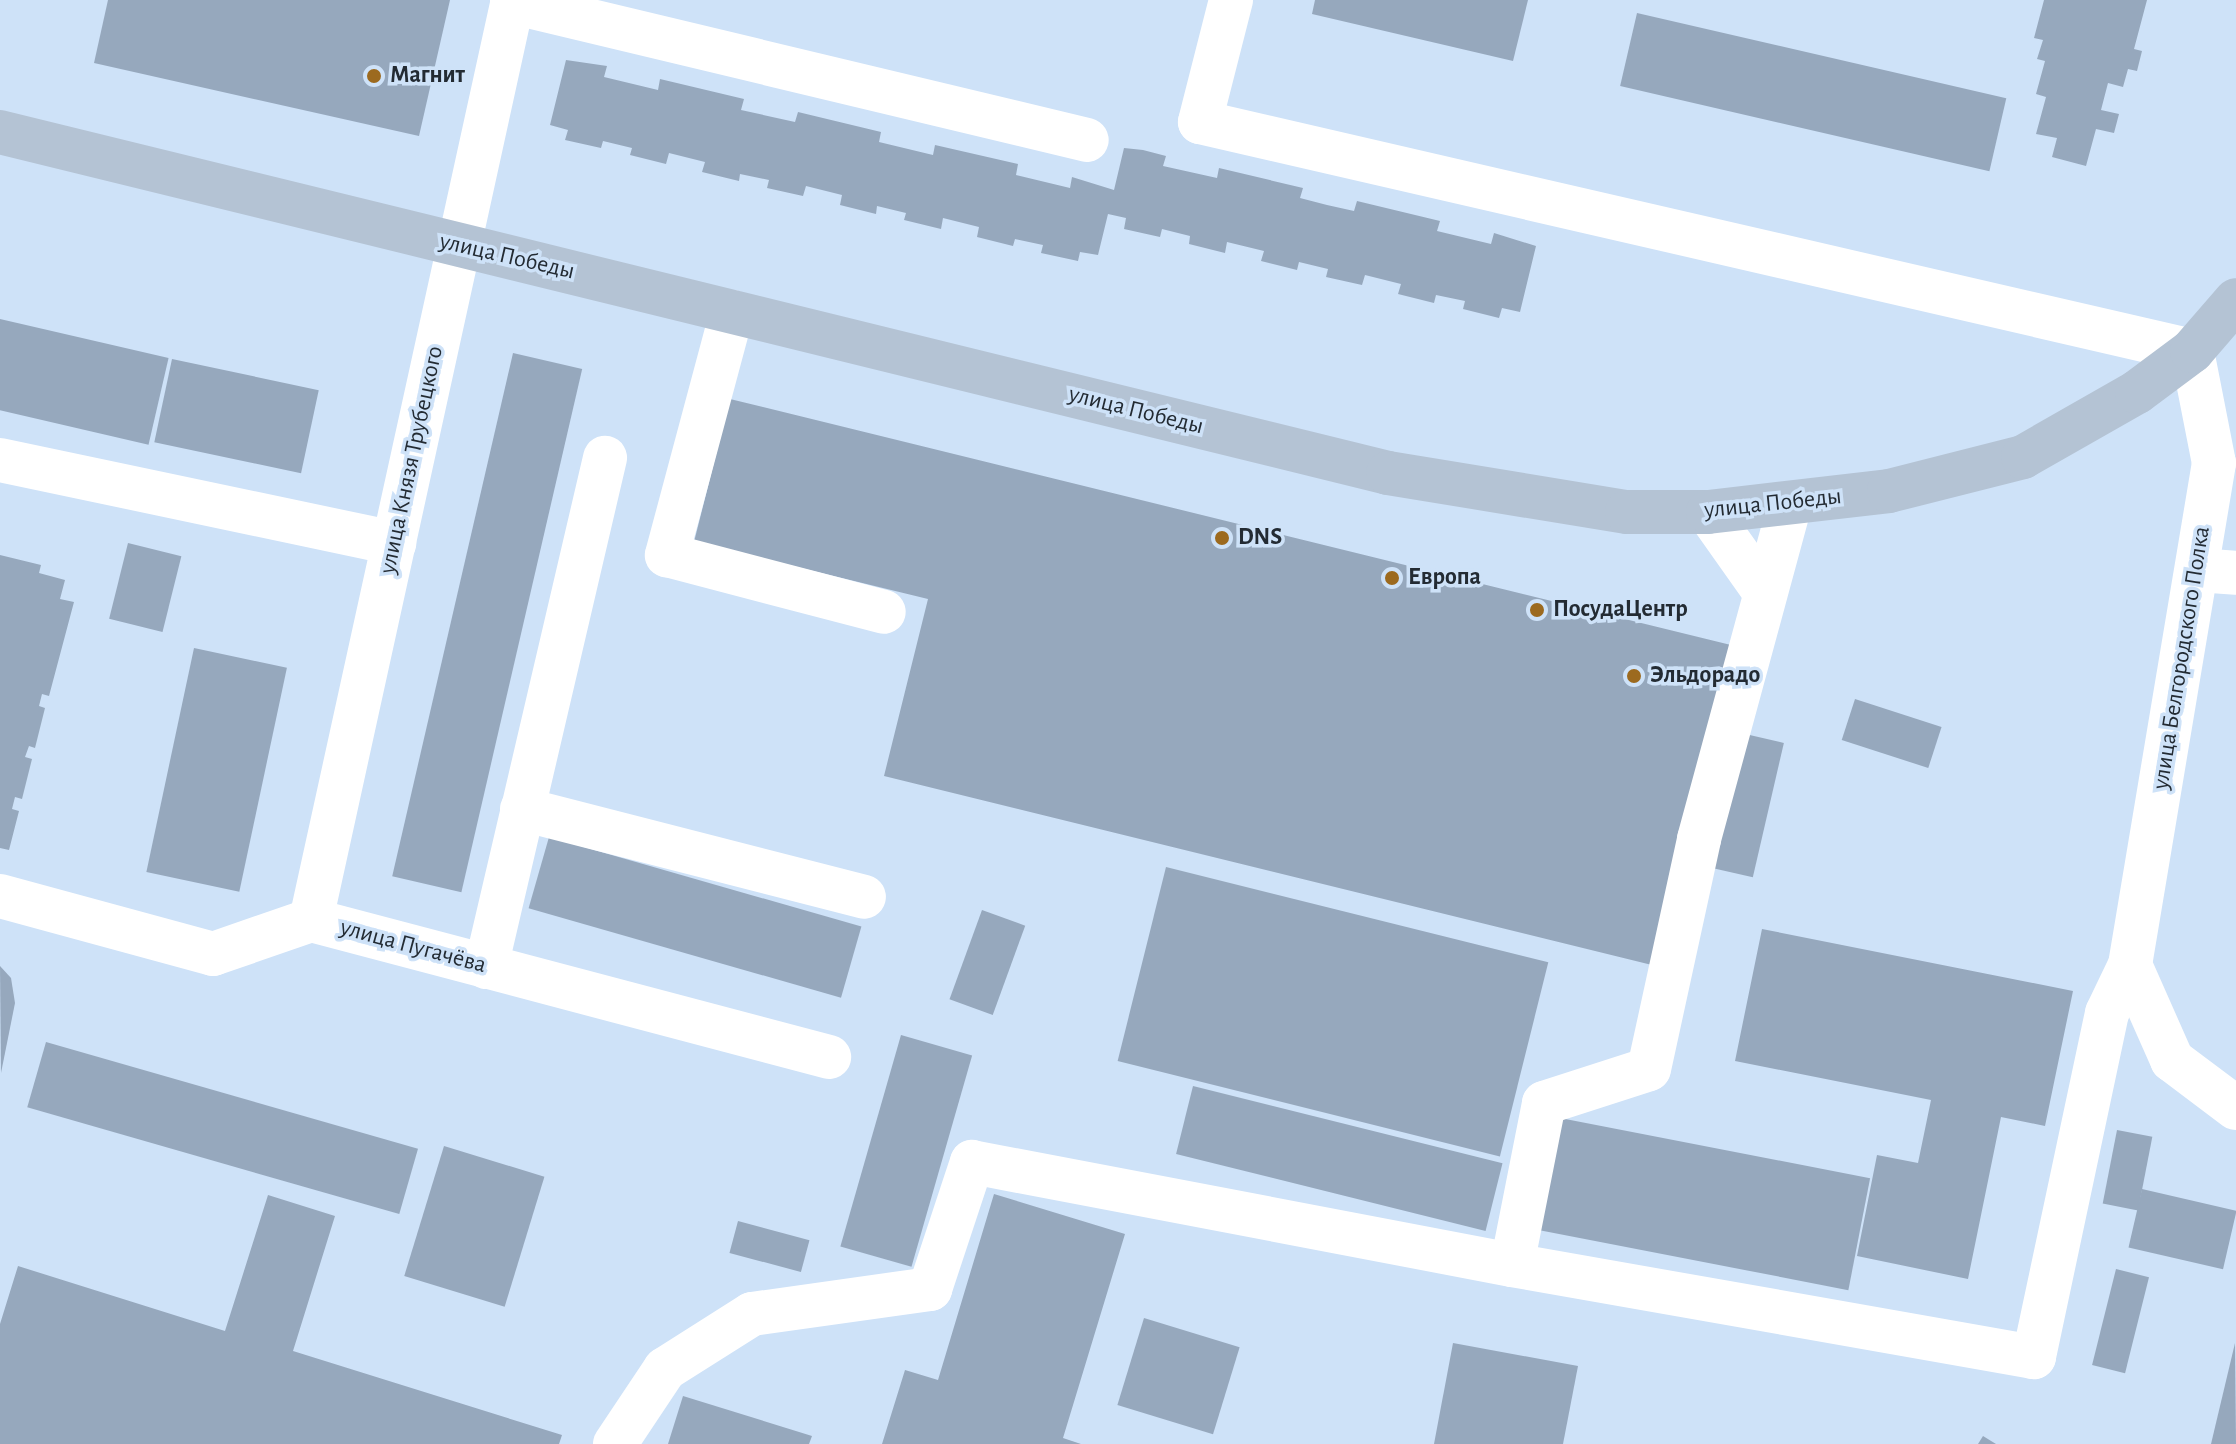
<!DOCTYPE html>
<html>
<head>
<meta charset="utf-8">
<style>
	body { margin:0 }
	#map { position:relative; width:2236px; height:1444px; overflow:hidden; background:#cee2f8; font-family:"Alegreya Sans",sans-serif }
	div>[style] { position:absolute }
	.building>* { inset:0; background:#96a8bd; transform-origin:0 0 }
	.minor>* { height:44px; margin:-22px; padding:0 22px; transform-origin:22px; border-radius:22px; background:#fff }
	.major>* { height:44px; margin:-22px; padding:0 22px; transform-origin:22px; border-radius:22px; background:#b4c3d4 }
	.dots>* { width:22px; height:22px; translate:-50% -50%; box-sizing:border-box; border:4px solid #cee2f8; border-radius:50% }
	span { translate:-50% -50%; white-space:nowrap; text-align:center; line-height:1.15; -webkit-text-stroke:7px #cee2f8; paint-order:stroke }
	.poi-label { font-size:24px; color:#232b33; font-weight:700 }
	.left { translate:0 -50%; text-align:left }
	.street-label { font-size:24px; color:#232b33 }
</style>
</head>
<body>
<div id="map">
	<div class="building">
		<i style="clip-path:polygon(108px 0,450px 0,419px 136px,94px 63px)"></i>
		<i style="clip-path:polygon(1315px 0,1528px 0,1513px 61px,1312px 14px)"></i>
		<i style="clip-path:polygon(2044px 0,2147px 0,2134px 49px,2142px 51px,2137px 71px,2128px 69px,2123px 87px,2108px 83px,2101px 110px,2119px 114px,2114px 133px,2096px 129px,2086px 166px,2052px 157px,2057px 138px,2036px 134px,2046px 97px,2036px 94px,2045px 61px,2037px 59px,2043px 40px,2034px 38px)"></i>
		<i style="left:1637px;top:13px;width:379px;height:75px;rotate:13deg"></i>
		<i style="clip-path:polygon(566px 60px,607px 66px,604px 77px,658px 90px,660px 79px,744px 99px,741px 110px,795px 122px,798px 112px,881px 132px,879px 142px,933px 155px,935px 145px,1018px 164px,1016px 175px,1070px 188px,1072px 177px,1114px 190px,1124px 148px,1143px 150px,1166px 156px,1163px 166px,1217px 178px,1219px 168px,1303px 188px,1300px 198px,1327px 205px,1354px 211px,1357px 201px,1440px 221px,1437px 231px,1491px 244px,1494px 233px,1536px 246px,1520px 312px,1502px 308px,1499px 318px,1463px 309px,1465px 301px,1436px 295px,1434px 303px,1398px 294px,1401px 284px,1365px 275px,1362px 285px,1326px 277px,1328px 269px,1299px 262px,1297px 270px,1261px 261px,1264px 251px,1227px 242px,1225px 253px,1189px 244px,1190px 236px,1162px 229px,1160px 237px,1124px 229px,1126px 218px,1108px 214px,1098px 255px,1080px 252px,1078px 261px,1041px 253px,1043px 245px,1015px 239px,1013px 246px,977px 237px,979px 227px,943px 218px,941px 229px,904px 220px,906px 213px,877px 206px,876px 214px,840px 205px,842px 195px,806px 186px,803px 196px,767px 188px,769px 180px,740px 174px,739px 181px,702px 172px,705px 162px,669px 153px,666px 164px,630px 155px,632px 148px,603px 141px,601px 148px,565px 140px,568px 130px,550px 125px)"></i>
		<i style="left:0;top:319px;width:173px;height:89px;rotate:13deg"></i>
		<i style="left:513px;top:353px;width:71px;height:537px;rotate:13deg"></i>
		<i style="left:172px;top:359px;width:150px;height:85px;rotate:12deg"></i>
		<i style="clip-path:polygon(730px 399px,1735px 646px,1656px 966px,884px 776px,928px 599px,694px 542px)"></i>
		<i style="left:128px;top:543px;width:55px;height:78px;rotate:14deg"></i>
		<i style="clip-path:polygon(0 555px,41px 565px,39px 573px,65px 580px,60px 599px,74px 602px,49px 696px,42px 694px,39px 706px,45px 708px,35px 748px,29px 746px,25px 757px,32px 759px,22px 799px,15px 797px,12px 809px,19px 811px,9px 850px,0 848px)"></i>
		<i style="left:194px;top:648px;width:95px;height:229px;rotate:12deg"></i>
		<i style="left:1855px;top:699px;width:91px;height:43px;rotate:18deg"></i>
		<i style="left:1741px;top:733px;width:44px;height:138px;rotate:13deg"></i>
		<i style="left:549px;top:837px;width:325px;height:74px;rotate:16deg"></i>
		<i style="left:1166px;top:867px;width:394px;height:200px;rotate:14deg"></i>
		<i style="left:982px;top:910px;width:46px;height:95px;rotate:20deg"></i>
		<i style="clip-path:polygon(1762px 929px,2073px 991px,2045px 1126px,2001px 1117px,1968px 1279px,1857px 1256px,1877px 1155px,1918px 1163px,1931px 1100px,1735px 1061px)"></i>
		<i style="clip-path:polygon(0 966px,11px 978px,15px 1003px,1px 1073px)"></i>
		<i style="left:901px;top:1035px;width:74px;height:220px;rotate:16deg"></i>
		<i style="left:46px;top:1042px;width:387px;height:68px;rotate:16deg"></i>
		<i style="left:1193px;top:1086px;width:319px;height:70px;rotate:14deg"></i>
		<i style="left:1555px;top:1117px;width:321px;height:114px;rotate:11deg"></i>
		<i style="left:2117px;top:1130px;width:36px;height:75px;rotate:11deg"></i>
		<i style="left:444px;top:1146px;width:105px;height:136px;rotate:17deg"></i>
		<i style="left:2142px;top:1189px;width:97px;height:60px;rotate:13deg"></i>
		<i style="clip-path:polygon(994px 1194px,1125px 1234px,1063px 1438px,1081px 1444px,882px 1444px,905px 1370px,938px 1380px)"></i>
		<i style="clip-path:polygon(268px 1195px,335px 1216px,293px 1351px,562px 1435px,559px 1444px,0 1444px,0 1324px,18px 1266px,225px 1331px)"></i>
		<i style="left:738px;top:1221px;width:74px;height:33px;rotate:15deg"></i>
		<i style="left:2116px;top:1269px;width:34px;height:99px;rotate:14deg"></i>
		<i style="left:1144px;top:1318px;width:100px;height:91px;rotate:17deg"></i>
		<i style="clip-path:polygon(1453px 1343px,1578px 1366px,1563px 1444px,1434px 1444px)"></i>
		<i style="clip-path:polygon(2235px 1343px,2236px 1444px,2211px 1444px)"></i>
		<i style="clip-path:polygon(683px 1396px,812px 1436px,809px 1444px,668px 1444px)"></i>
		<i style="clip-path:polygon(1983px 1436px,1996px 1444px,1978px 1444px)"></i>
	</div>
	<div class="minor">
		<i style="left:1231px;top:0;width:126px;rotate:104.3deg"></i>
		<i style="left:1200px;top:122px;width:1018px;rotate:13deg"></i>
		<i style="left:2192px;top:351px;width:114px;rotate:78.9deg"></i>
		<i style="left:2214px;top:463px;width:509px;rotate:99.5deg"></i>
		<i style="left:2130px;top:965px;width:53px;rotate:115.6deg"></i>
		<i style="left:2107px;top:1013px;width:352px;rotate:102deg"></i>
		<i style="left:2034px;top:1357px;width:530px;rotate:-170deg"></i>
		<i style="left:1512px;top:1265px;width:165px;rotate:-78.8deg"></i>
		<i style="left:1544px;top:1103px;width:110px;rotate:-17.9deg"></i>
		<i style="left:1649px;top:1069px;width:235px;rotate:-77.7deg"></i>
		<i style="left:1699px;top:839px;width:346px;rotate:-74.8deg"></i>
		<i style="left:512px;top:2px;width:591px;rotate:13.5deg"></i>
		<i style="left:732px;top:312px;width:252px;rotate:105deg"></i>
		<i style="left:667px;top:555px;width:224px;rotate:14.7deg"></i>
		<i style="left:0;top:460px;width:403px;rotate:11.9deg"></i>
		<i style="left:1708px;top:512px;width:97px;rotate:54.7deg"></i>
		<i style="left:2197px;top:570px;width:39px;rotate:4deg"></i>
		<i style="left:522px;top:809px;width:353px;rotate:14.4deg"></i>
		<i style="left:0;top:896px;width:221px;rotate:15.2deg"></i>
		<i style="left:213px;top:954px;width:104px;rotate:-19.1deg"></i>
		<i style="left:311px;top:920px;width:536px;rotate:14.81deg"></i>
		<i style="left:311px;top:920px;width:942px;rotate:-77.62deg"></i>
		<i style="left:2130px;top:965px;width:104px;rotate:66.1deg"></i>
		<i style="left:2172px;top:1060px;width:80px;rotate:36.9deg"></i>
		<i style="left:486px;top:967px;width:523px;rotate:-76.84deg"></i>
		<i style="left:615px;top:1444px;width:90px;rotate:-56.3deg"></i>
		<i style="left:665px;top:1369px;width:103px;rotate:-32.3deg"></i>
		<i style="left:752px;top:1314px;width:180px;rotate:-8deg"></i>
		<i style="left:930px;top:1289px;width:134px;rotate:-71.7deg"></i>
		<i style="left:972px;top:1162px;width:550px;rotate:10.8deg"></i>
	</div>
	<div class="major">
		<i style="left:0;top:132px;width:1429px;rotate:13.8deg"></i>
		<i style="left:1388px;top:473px;width:242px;rotate:9.3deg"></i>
		<i style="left:1627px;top:512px;width:81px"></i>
		<i style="left:1708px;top:512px;width:182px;rotate:-6.6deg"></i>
		<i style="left:1889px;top:491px;width:138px;rotate:-14.2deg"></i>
		<i style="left:2023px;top:457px;width:131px;rotate:-29.7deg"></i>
		<i style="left:2137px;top:392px;width:69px;rotate:-36.7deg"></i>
		<i style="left:2192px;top:351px;width:67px;rotate:-49.2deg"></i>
	</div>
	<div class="dots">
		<i style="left:374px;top:76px;background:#9c6a1f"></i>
		<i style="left:1222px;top:538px;background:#9c6a1f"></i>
		<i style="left:1392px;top:578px;background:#9c6a1f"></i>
		<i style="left:1537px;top:610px;background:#9c6a1f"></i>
		<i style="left:1634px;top:676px;background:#9c6a1f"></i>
	</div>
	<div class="poi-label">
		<span class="left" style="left:390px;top:76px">Магнит</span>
		<span class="left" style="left:1238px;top:538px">DNS</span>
		<span class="left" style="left:1408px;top:578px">Европа</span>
		<span class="left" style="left:1553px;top:610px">ПосудаЦентр</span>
		<span class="left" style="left:1650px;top:676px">Эльдорадо</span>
	</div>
	<div class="street-label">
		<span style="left:507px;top:257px;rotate:13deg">улица Победы</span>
		<span style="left:1136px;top:411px;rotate:14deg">улица Победы</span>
		<span style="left:412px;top:460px;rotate:-78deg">улица Князя Трубецкого</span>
		<span style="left:1773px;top:504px;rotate:-6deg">улица Победы</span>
		<span style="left:2182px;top:658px;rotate:-81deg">улица Белгородского Полка</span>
		<span style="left:413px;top:947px;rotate:15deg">улица Пугачёва</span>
	</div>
</div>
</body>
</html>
